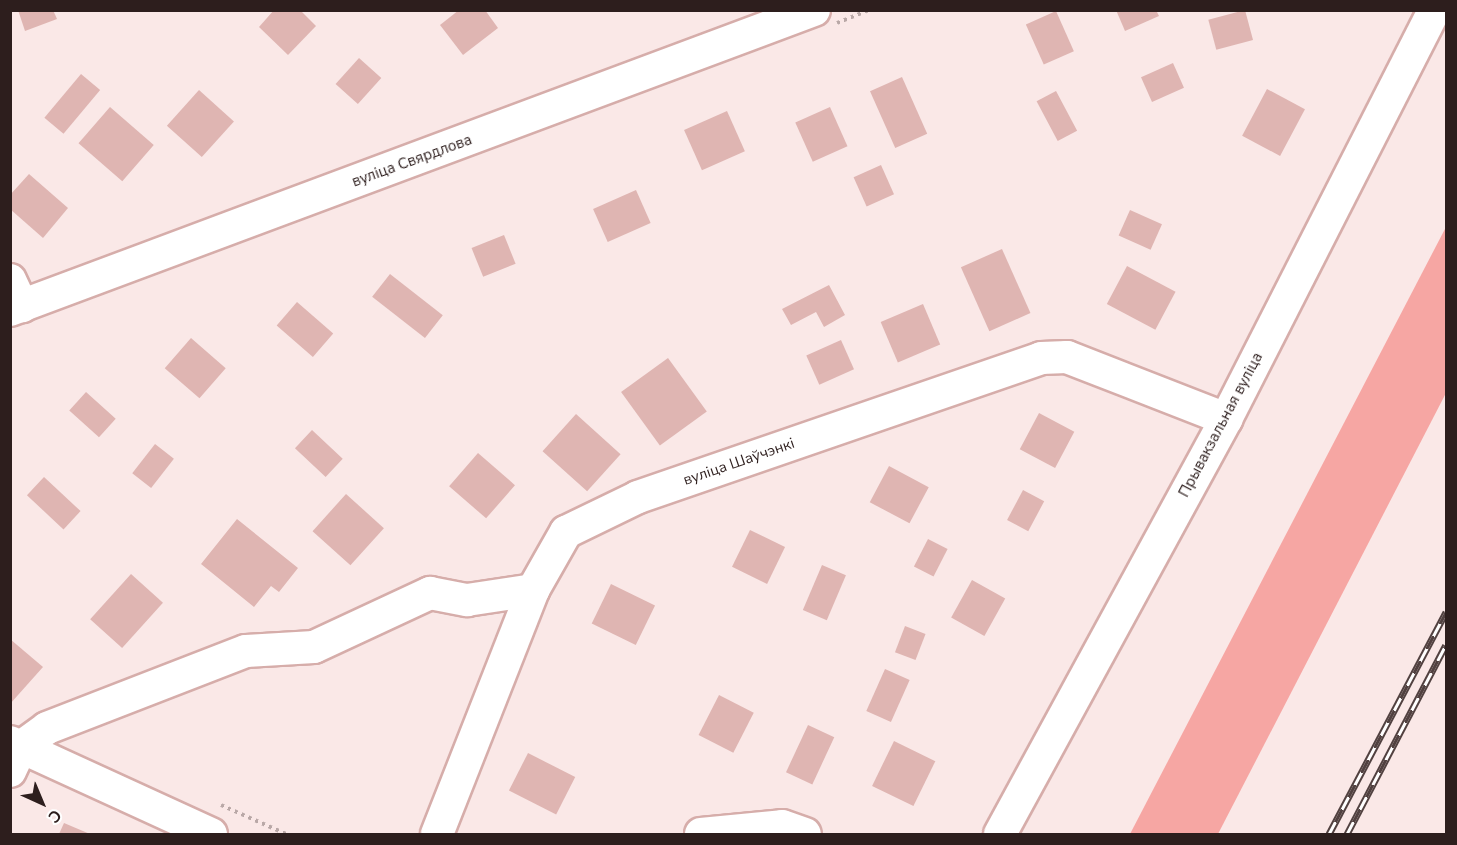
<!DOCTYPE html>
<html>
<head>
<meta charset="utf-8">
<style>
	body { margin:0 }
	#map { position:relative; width:1457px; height:845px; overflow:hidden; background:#fae8e7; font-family:"Nunito Sans",sans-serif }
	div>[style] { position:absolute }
	.forest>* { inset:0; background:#f6a6a3 }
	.building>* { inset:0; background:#dfb5b2; transform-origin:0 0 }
	.path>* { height:4px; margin-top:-2px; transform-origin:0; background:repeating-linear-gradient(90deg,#b9a8a7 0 3px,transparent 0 7.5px) }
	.roads { filter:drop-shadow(2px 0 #d6adaa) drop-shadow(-2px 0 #d6adaa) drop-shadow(0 2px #d6adaa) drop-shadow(0 -2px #d6adaa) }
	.minor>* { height:32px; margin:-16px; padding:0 16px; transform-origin:16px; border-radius:16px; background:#fff }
	.rail>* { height:7px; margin-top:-3.5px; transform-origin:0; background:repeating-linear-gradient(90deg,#fff 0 14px,#514140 0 28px); box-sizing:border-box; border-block:2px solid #514140 }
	span { translate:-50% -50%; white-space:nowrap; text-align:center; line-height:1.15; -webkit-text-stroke:6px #fff; paint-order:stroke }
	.street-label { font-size:15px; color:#2d1e1d }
	.frame { position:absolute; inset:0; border:12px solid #2d1e1d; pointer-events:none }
	.north { position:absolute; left:12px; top:773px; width:60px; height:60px; -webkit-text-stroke:4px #fff; paint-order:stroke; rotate:136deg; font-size:16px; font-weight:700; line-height:24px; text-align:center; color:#2d1e1d }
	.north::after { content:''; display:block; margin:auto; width:21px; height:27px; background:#2d1e1d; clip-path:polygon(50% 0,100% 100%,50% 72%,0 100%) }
</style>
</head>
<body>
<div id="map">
	<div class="forest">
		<i style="clip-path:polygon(1446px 227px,1446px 393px,1218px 834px,1130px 834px)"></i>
	</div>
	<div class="building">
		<i style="clip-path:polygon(18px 10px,53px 10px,57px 19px,25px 31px)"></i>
		<i style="clip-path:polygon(274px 10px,300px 10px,316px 26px,288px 55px,259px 27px)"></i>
		<i style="clip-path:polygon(459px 10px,485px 10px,498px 28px,463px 55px,440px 25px)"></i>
		<i style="clip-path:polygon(1116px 10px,1156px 10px,1159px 16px,1125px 31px)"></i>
		<i style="left:1245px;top:10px;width:31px;height:38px;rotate:75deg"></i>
		<i style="left:1056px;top:11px;width:44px;height:33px;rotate:66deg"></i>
		<i style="left:359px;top:58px;width:30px;height:35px;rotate:42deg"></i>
		<i style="left:1173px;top:63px;width:27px;height:35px;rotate:66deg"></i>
		<i style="left:81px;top:74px;width:25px;height:57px;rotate:40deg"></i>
		<i style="left:902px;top:77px;width:62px;height:35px;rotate:66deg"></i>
		<i style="left:1267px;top:89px;width:43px;height:53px;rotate:28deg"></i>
		<i style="left:199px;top:90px;width:47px;height:48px;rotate:42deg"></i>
		<i style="left:1056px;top:91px;width:45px;height:22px;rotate:62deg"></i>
		<i style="left:110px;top:107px;width:58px;height:48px;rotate:41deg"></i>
		<i style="left:830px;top:107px;width:43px;height:38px;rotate:66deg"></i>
		<i style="left:727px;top:111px;width:44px;height:47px;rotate:66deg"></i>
		<i style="left:881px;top:165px;width:32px;height:30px;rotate:66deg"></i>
		<i style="clip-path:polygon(29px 174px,68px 208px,43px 238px,10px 209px,10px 195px)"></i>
		<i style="left:636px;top:190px;width:36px;height:47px;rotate:66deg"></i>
		<i style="left:1130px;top:210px;width:35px;height:28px;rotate:24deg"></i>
		<i style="left:504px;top:235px;width:31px;height:35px;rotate:68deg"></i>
		<i style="left:1002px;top:249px;width:70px;height:45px;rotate:66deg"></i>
		<i style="left:1127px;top:266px;width:55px;height:43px;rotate:28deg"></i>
		<i style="left:390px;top:274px;width:67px;height:29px;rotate:38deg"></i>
		<i style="clip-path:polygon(829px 285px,845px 315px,824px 327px,816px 312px,791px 325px,782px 309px)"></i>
		<i style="left:297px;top:302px;width:48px;height:31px;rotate:41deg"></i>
		<i style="left:923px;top:304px;width:44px;height:46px;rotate:67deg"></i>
		<i style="left:191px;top:338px;width:46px;height:40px;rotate:41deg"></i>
		<i style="left:841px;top:340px;width:32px;height:38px;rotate:66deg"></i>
		<i style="left:668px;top:358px;width:66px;height:58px;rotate:54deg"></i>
		<i style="left:86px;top:392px;width:40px;height:25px;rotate:42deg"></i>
		<i style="left:1039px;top:413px;width:40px;height:41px;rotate:28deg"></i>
		<i style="left:576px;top:414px;width:60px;height:50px;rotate:42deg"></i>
		<i style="left:312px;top:430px;width:42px;height:25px;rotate:43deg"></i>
		<i style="left:155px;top:444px;width:24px;height:37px;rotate:38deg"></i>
		<i style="left:478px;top:453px;width:49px;height:44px;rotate:41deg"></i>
		<i style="left:889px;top:466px;width:45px;height:41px;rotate:28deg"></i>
		<i style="left:44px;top:477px;width:50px;height:25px;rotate:43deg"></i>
		<i style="left:1023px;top:490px;width:24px;height:34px;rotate:28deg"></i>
		<i style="left:346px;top:494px;width:51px;height:50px;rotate:42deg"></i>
		<i style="clip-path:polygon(237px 519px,298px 568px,279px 592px,271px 586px,254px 607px,201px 564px)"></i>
		<i style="left:750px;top:530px;width:39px;height:41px;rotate:26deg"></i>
		<i style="left:928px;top:539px;width:22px;height:31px;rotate:27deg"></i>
		<i style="left:822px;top:565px;width:26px;height:49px;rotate:23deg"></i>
		<i style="left:131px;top:574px;width:43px;height:61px;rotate:42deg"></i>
		<i style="left:972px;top:580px;width:38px;height:43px;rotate:29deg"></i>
		<i style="left:611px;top:584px;width:49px;height:44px;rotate:26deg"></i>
		<i style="left:905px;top:626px;width:22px;height:28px;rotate:21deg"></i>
		<i style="clip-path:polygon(10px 639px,43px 667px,10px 704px)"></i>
		<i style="left:885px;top:669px;width:27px;height:46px;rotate:24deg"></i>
		<i style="left:719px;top:695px;width:39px;height:45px;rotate:27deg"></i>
		<i style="left:808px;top:725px;width:29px;height:52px;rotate:25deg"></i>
		<i style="left:894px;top:741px;width:46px;height:50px;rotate:26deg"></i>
		<i style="left:528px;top:753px;width:53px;height:42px;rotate:27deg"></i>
		<i style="clip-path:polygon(64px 823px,90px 834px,59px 834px)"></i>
	</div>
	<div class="path">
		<i style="left:837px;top:23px;width:35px;rotate:-22deg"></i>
		<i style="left:221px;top:805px;width:71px;rotate:24deg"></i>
	</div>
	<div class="roads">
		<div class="minor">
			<i style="left:10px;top:280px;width:29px;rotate:65deg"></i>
			<i style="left:10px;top:310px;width:858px;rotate:-20.46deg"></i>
			<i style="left:10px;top:742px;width:221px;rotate:24.6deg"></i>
			<i style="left:10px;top:771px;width:26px;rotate:-65deg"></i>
			<i style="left:21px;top:747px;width:32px;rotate:-36deg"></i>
			<i style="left:47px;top:728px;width:213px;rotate:-21.2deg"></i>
			<i style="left:246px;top:651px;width:68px;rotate:-3.4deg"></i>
			<i style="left:314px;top:647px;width:128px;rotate:-25deg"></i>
			<i style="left:430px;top:593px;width:38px;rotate:11deg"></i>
			<i style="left:467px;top:600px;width:67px;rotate:-8.6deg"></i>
			<i style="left:437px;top:834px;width:262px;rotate:-68.5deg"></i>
			<i style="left:533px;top:590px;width:67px;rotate:-60.4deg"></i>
			<i style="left:566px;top:532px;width:80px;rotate:-25.9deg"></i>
			<i style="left:638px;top:497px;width:426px;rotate:-19deg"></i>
			<i style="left:1041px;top:358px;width:26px;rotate:-2deg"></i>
			<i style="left:1067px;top:357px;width:171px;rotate:21.3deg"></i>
			<i style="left:701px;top:834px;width:81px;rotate:-5.6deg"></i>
			<i style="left:782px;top:826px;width:24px;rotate:19deg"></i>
			<i style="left:1000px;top:834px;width:473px;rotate:-61.4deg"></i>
			<i style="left:1226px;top:419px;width:459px;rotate:-63deg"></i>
		</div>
	</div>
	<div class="rail">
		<i style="left:1329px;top:834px;width:251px;rotate:-62.2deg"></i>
		<i style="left:1347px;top:834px;width:213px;rotate:-62.4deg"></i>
	</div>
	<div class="street-label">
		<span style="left:412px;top:161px;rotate:-20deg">вуліца Свярдлова</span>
		<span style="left:1221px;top:425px;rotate:-62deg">Прывакзальная вуліца</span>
		<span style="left:739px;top:462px;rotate:-19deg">вуліца Шаўчэнкі</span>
	</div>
	<div class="frame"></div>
	<div class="north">С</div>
</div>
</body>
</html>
